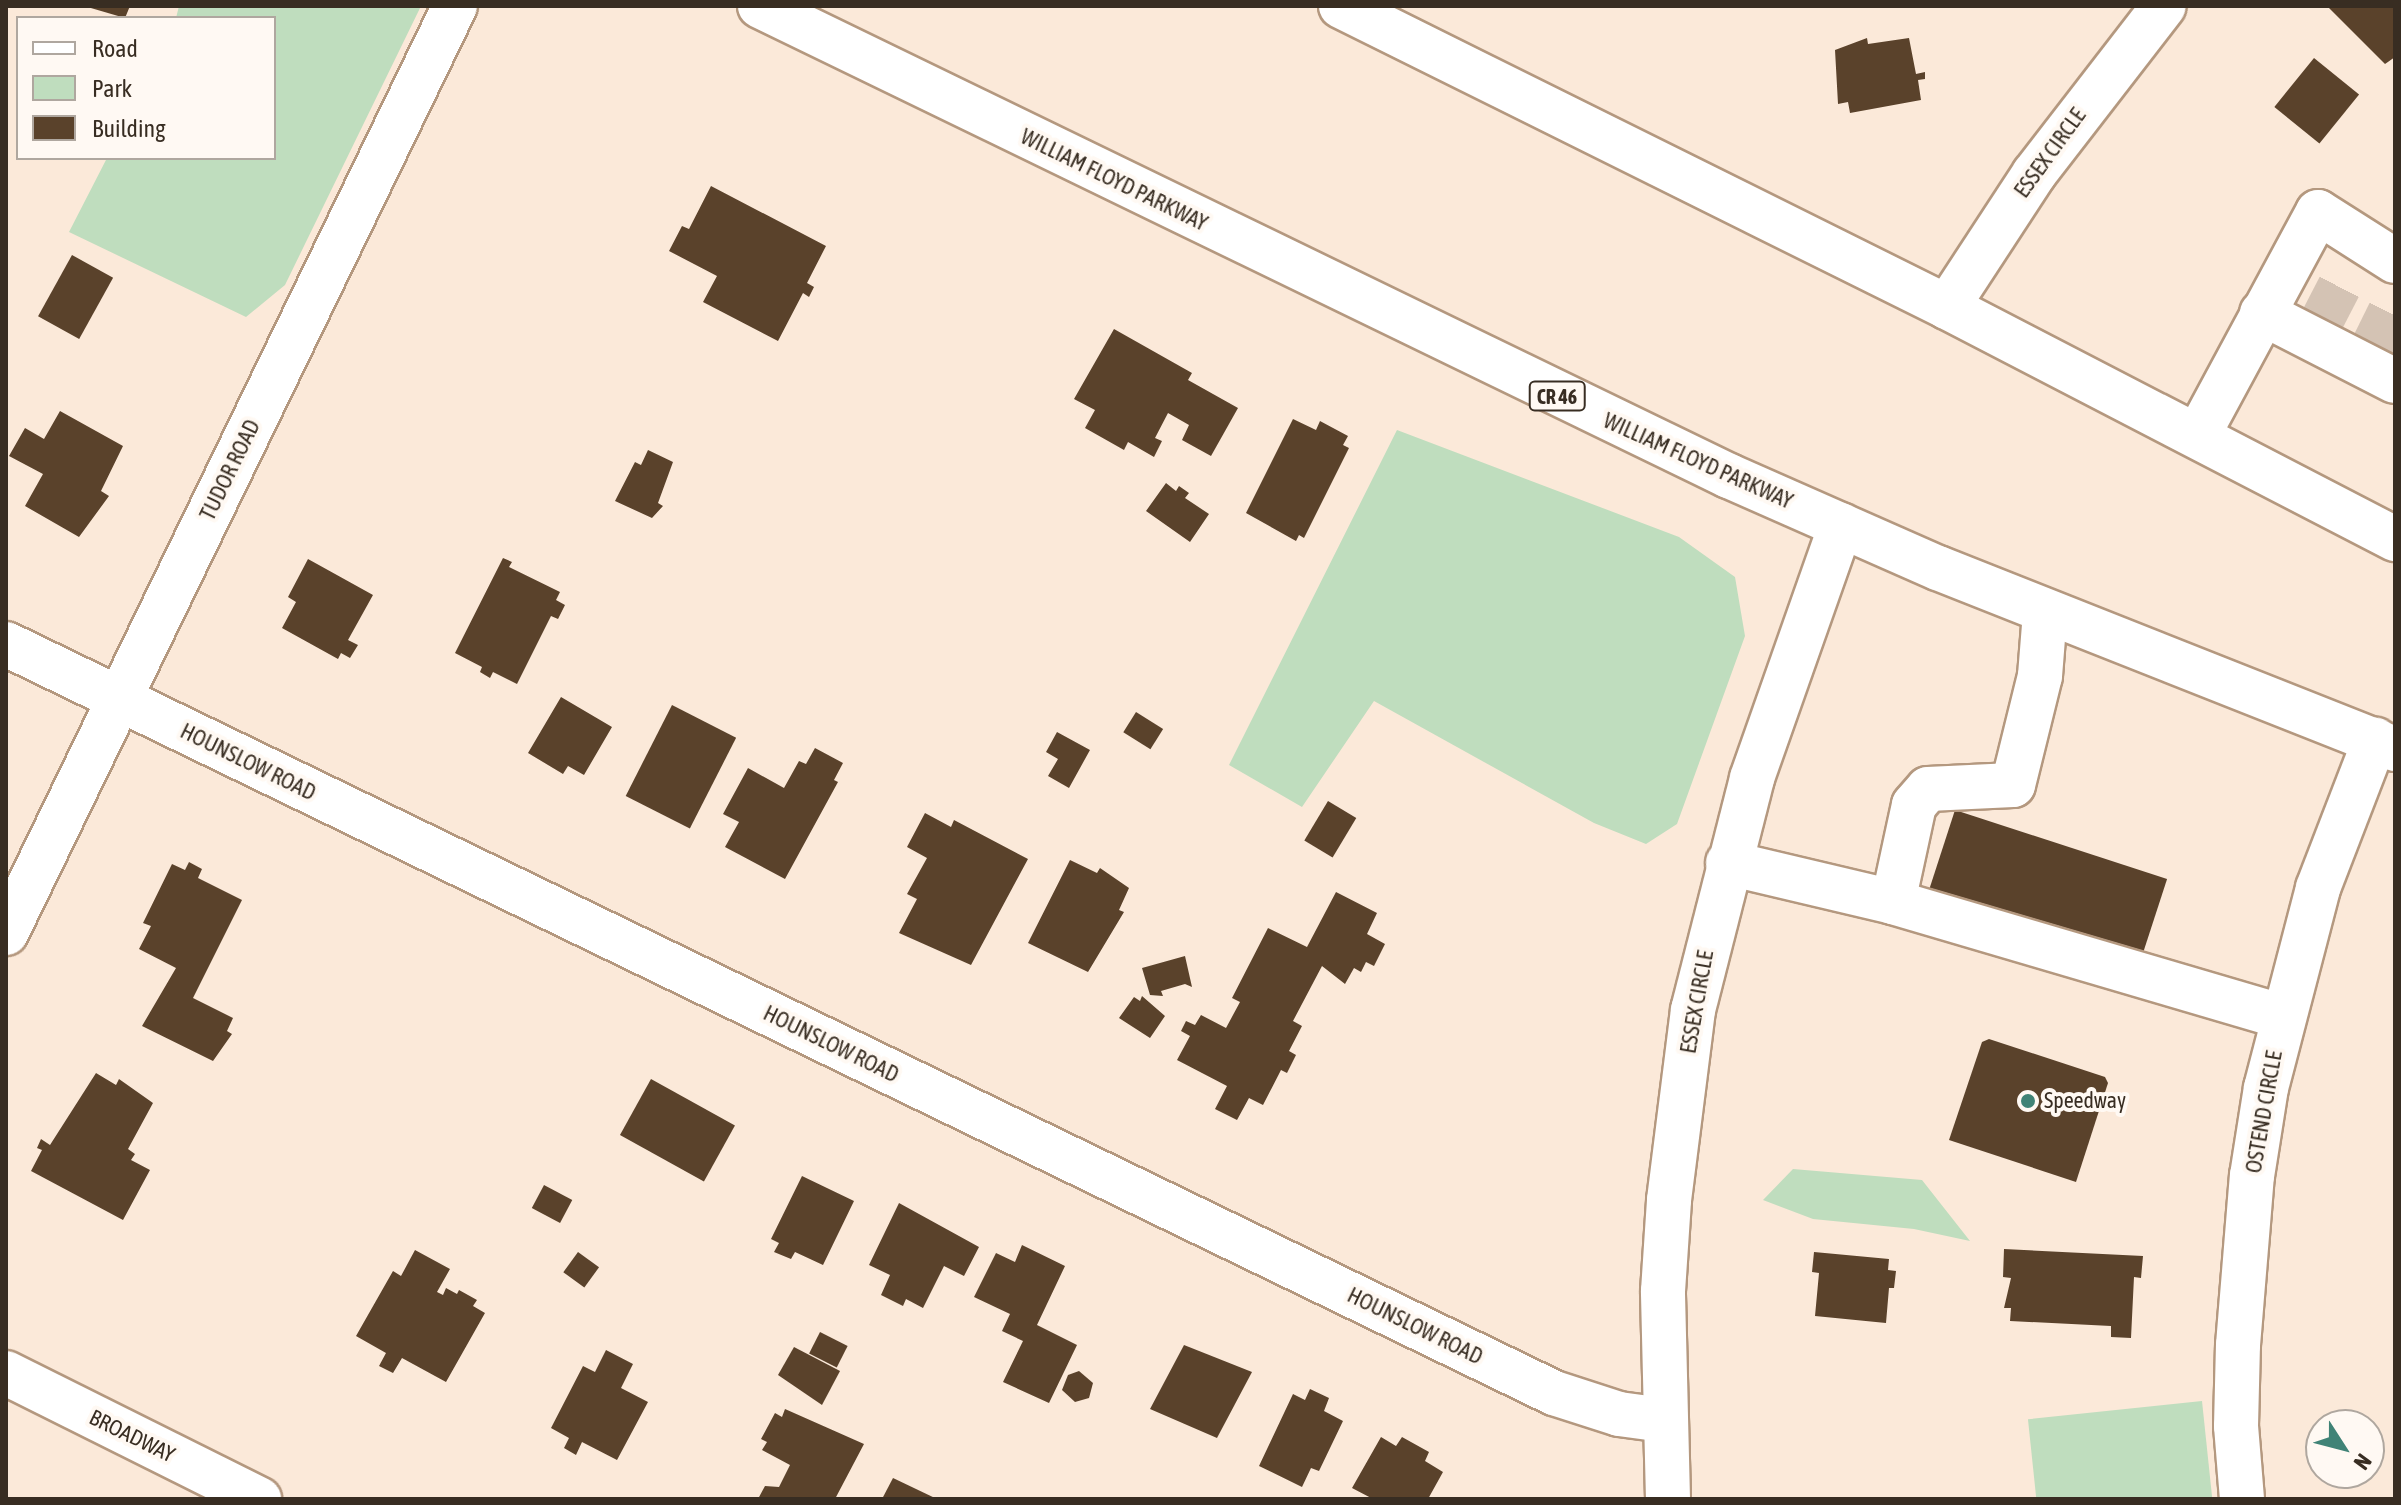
<!DOCTYPE html>
<html>
<head>
<meta charset="utf-8">
<style>
	body { margin:0 }
	#map { position:relative; width:2401px; height:1505px; overflow:hidden; background:#fbe9d9; font-family:"Asap Condensed",sans-serif }
	div>[style] { position:absolute }
	.green>* { inset:0; background:#bfddbe; transform-origin:0 0 }
	.building>* { inset:0; background:#5a422b; transform-origin:0 0 }
	.minor-tunnel>* { height:44px; margin-top:-22px; transform-origin:0; background:repeating-linear-gradient(90deg,#d4c3b4 0 44px,transparent 0 66px) }
	.roads { filter:drop-shadow(2px 0 #b4987f) drop-shadow(-2px 0 #b4987f) drop-shadow(0 2px #b4987f) drop-shadow(0 -2px #b4987f) }
	.minor>* { height:44px; margin:-22px; padding:0 22px; transform-origin:22px; border-radius:22px; background:#fff }
	.highway>* { height:44px; margin:-22px; padding:0 22px; transform-origin:22px; border-radius:22px; background:#fff }
	.dots>* { width:22px; height:22px; translate:-50% -50%; box-sizing:border-box; border:4px solid #fff9f3; border-radius:50% }
	span { translate:-50% -50%; white-space:nowrap; text-align:center; line-height:1.15; -webkit-text-stroke:8px #fff9f3; paint-order:stroke }
	.shield-label span { padding:2px 6px; background:#fff9f3; border:2px solid; border-radius:6px; -webkit-text-stroke-width:0 }
	.shield-label { font-size:20px; color:#382d22; font-weight:700 }
	.street-label { font-size:22px; color:#382d22 }
	.poi-label { font-size:22px; color:#382d22 }
	.left { translate:0 -50%; text-align:left }
	.frame { position:absolute; inset:0; border:8px solid #382d22; pointer-events:none }
	.legend { position:absolute; left:16px; top:16px; width:260px; height:144px; box-sizing:border-box; background:#fff9f3; border:2px solid #afa79f; margin:0; padding:10px 14px; list-style:none; font-size:24px; color:#382d22 }
	.legend li { display:flex; align-items:center; gap:16px; height:40px }
	.legend b { width:40px; border:2px solid #afa79f }
	.north { position:absolute; left:2305px; top:1409px; width:80px; height:80px; box-sizing:border-box; background:#fff9f3; border:2px solid #afa79f; border-radius:50%; rotate:126deg; font-size:22px; font-weight:700; line-height:32px; text-align:center; color:#382d22 }
	.north::after { content:''; display:block; margin:auto; width:28px; height:36px; background:#408376; clip-path:polygon(50% 0,100% 100%,50% 72%,0 100%) }
</style>
</head>
<body>
<div id="map">
	<div class="green">
		<i style="clip-path:polygon(179px 6px,421px 6px,285px 285px,246px 317px,69px 232px,107px 158px,274px 158px,274px 18px,176px 18px)"></i>
		<i style="clip-path:polygon(1397px 430px,1679px 537px,1735px 577px,1745px 636px,1677px 824px,1646px 844px,1594px 823px,1374px 701px,1302px 807px,1229px 765px)"></i>
		<i style="clip-path:polygon(1793px 1169px,1922px 1180px,1970px 1241px,1914px 1229px,1813px 1219px,1763px 1200px)"></i>
		<i style="left:2202px;top:1401px;width:99px;height:175px;rotate:84deg"></i>
	</div>
	<div class="building">
		<i style="clip-path:polygon(84px 6px,130px 6px,125px 18px)"></i>
		<i style="clip-path:polygon(2327px 6px,2395px 6px,2395px 57px,2385px 64px)"></i>
		<i style="clip-path:polygon(1867px 38px,1868px 44px,1909px 38px,1916px 74px,1925px 72px,1925px 79px,1918px 80px,1921px 100px,1850px 113px,1848px 102px,1838px 104px,1835px 50px)"></i>
		<i style="left:2314px;top:58px;width:58px;height:63px;rotate:39deg"></i>
		<i style="clip-path:polygon(711px 186px,826px 246px,807px 283px,814px 287px,809px 297px,803px 293px,778px 341px,703px 302px,717px 276px,669px 251px,682px 226px,689px 229px)"></i>
		<i style="left:72px;top:255px;width:47px;height:70px;rotate:29deg"></i>
		<i style="clip-path:polygon(1114px 329px,1192px 373px,1188px 380px,1238px 408px,1211px 456px,1182px 440px,1189px 425px,1168px 413px,1155px 438px,1162px 441px,1154px 457px,1128px 442px,1124px 450px,1085px 428px,1095px 410px,1074px 399px)"></i>
		<i style="clip-path:polygon(60px 411px,123px 446px,101px 491px,109px 496px,79px 537px,25px 506px,43px 474px,9px 456px,25px 428px,44px 439px)"></i>
		<i style="clip-path:polygon(1293px 419px,1316px 430px,1320px 421px,1348px 436px,1343px 445px,1349px 448px,1304px 538px,1299px 535px,1296px 541px,1246px 513px)"></i>
		<i style="clip-path:polygon(648px 450px,673px 462px,658px 503px,663px 506px,652px 518px,615px 501px,635px 462px,641px 465px)"></i>
		<i style="clip-path:polygon(1166px 483px,1176px 491px,1179px 486px,1189px 493px,1185px 498px,1209px 514px,1190px 542px,1146px 511px)"></i>
		<i style="clip-path:polygon(503px 558px,512px 562px,509px 567px,560px 592px,556px 600px,565px 605px,558px 619px,551px 616px,517px 684px,493px 672px,490px 678px,480px 672px,482px 667px,455px 653px)"></i>
		<i style="clip-path:polygon(308px 559px,373px 595px,348px 640px,358px 645px,350px 658px,341px 653px,338px 659px,282px 628px,296px 602px,288px 597px)"></i>
		<i style="clip-path:polygon(561px 697px,612px 727px,584px 775px,568px 766px,563px 774px,528px 753px)"></i>
		<i style="left:672px;top:705px;width:72px;height:102px;rotate:27deg"></i>
		<i style="left:1136px;top:712px;width:32px;height:24px;rotate:32deg"></i>
		<i style="clip-path:polygon(1057px 732px,1090px 750px,1069px 788px,1048px 776px,1058px 759px,1046px 752px)"></i>
		<i style="clip-path:polygon(815px 748px,843px 763px,834px 780px,838px 782px,785px 879px,725px 847px,739px 822px,723px 814px,748px 768px,784px 788px,799px 761px,806px 764px)"></i>
		<i style="left:1328px;top:801px;width:33px;height:46px;rotate:31deg"></i>
		<i style="left:1955px;top:810px;width:223px;height:89px;rotate:18deg"></i>
		<i style="clip-path:polygon(925px 813px,951px 827px,954px 820px,1028px 859px,971px 965px,899px 933px,917px 899px,907px 894px,927px 858px,907px 847px)"></i>
		<i style="clip-path:polygon(1070px 860px,1097px 873px,1100px 868px,1129px 888px,1119px 910px,1124px 912px,1088px 972px,1028px 943px)"></i>
		<i style="clip-path:polygon(189px 862px,202px 869px,198px 878px,242px 900px,193px 998px,233px 1018px,227px 1031px,232px 1034px,213px 1061px,142px 1026px,176px 968px,139px 949px,151px 926px,143px 923px,172px 864px,185px 870px)"></i>
		<i style="clip-path:polygon(1336px 892px,1377px 913px,1367px 934px,1385px 944px,1374px 966px,1366px 962px,1361px 972px,1354px 968px,1345px 984px,1322px 966px,1293px 1021px,1302px 1026px,1289px 1051px,1296px 1055px,1287px 1073px,1281px 1070px,1263px 1105px,1249px 1098px,1237px 1120px,1215px 1109px,1227px 1086px,1177px 1060px,1190px 1036px,1181px 1031px,1186px 1021px,1195px 1025px,1201px 1015px,1226px 1028px,1240px 1002px,1232px 998px,1268px 928px,1307px 947px)"></i>
		<i style="clip-path:polygon(1185px 956px,1192px 987px,1185px 984px,1161px 991px,1163px 996px,1150px 995px,1142px 968px)"></i>
		<i style="clip-path:polygon(1142px 996px,1165px 1016px,1150px 1038px,1119px 1018px,1134px 997px,1140px 1001px)"></i>
		<i style="clip-path:polygon(1989px 1039px,2105px 1077px,2108px 1083px,2076px 1182px,1949px 1140px,1982px 1042px)"></i>
		<i style="clip-path:polygon(96px 1073px,116px 1085px,119px 1079px,153px 1103px,128px 1149px,135px 1154px,131px 1160px,150px 1170px,123px 1220px,31px 1171px,42px 1150px,37px 1148px,41px 1139px,50px 1145px)"></i>
		<i style="left:651px;top:1079px;width:96px;height:64px;rotate:29deg"></i>
		<i style="clip-path:polygon(802px 1176px,854px 1201px,823px 1265px,795px 1252px,791px 1259px,774px 1252px,779px 1243px,771px 1239px)"></i>
		<i style="left:544px;top:1185px;width:32px;height:26px;rotate:28deg"></i>
		<i style="clip-path:polygon(899px 1203px,979px 1247px,964px 1276px,944px 1266px,923px 1308px,906px 1299px,903px 1306px,881px 1295px,890px 1275px,869px 1265px)"></i>
		<i style="clip-path:polygon(1022px 1245px,1065px 1266px,1037px 1325px,1077px 1345px,1049px 1403px,1003px 1382px,1023px 1341px,1002px 1331px,1010px 1314px,974px 1297px,996px 1253px,1015px 1262px)"></i>
		<i style="clip-path:polygon(2004px 1249px,2143px 1256px,2141px 1278px,2134px 1277px,2131px 1338px,2111px 1337px,2111px 1326px,2010px 1321px,2011px 1308px,2004px 1308px,2011px 1278px,2003px 1277px)"></i>
		<i style="clip-path:polygon(415px 1250px,450px 1269px,437px 1292px,443px 1295px,446px 1288px,457px 1294px,459px 1290px,477px 1300px,473px 1306px,485px 1313px,446px 1382px,402px 1358px,393px 1373px,379px 1366px,386px 1353px,356px 1336px,393px 1271px,401px 1276px)"></i>
		<i style="left:578px;top:1252px;width:26px;height:25px;rotate:36deg"></i>
		<i style="clip-path:polygon(1814px 1252px,1889px 1259px,1888px 1270px,1896px 1271px,1894px 1288px,1889px 1288px,1886px 1323px,1815px 1316px,1819px 1273px,1812px 1272px)"></i>
		<i style="left:820px;top:1332px;width:31px;height:24px;rotate:27deg"></i>
		<i style="clip-path:polygon(1184px 1345px,1252px 1372px,1217px 1438px,1150px 1409px)"></i>
		<i style="clip-path:polygon(794px 1347px,840px 1371px,822px 1405px,778px 1375px)"></i>
		<i style="clip-path:polygon(606px 1350px,633px 1364px,621px 1388px,648px 1402px,617px 1460px,582px 1442px,576px 1455px,564px 1448px,569px 1438px,551px 1428px,583px 1366px,595px 1372px)"></i>
		<i style="clip-path:polygon(1079px 1371px,1093px 1383px,1089px 1398px,1075px 1402px,1062px 1390px,1068px 1375px)"></i>
		<i style="clip-path:polygon(1310px 1389px,1329px 1398px,1324px 1411px,1343px 1421px,1319px 1471px,1311px 1468px,1302px 1487px,1259px 1466px,1293px 1394px,1305px 1400px)"></i>
		<i style="clip-path:polygon(785px 1409px,864px 1444px,835px 1499px,758px 1499px,765px 1486px,779px 1487px,790px 1465px,762px 1450px,767px 1442px,761px 1439px,775px 1413px,782px 1417px)"></i>
		<i style="clip-path:polygon(1381px 1437px,1396px 1446px,1402px 1437px,1429px 1452px,1425px 1461px,1443px 1472px,1428px 1499px,1373px 1499px,1352px 1488px)"></i>
		<i style="clip-path:polygon(893px 1478px,937px 1499px,882px 1499px)"></i>
	</div>
	<div class="minor-tunnel">
		<i style="left:2319px;top:326px;width:65px;rotate:-62.7deg"></i>
		<i style="left:2370px;top:352px;width:57px;rotate:-63.9deg"></i>
	</div>
	<div class="roads">
		<div class="minor">
			<i style="left:1947px;top:307px;width:159px;rotate:-56.8deg"></i>
			<i style="left:2034px;top:174px;width:212px;rotate:-52.3deg"></i>
			<i style="left:2262px;top:313px;width:149px;rotate:27.1deg"></i>
			<i style="left:2198px;top:435px;width:253px;rotate:-61.7deg"></i>
			<i style="left:2318px;top:212px;width:91px;rotate:32.5deg"></i>
			<i style="left:6px;top:644px;width:1720px;rotate:25.82deg"></i>
			<i style="left:1554px;top:1393px;width:68px;rotate:17.9deg"></i>
			<i style="left:1619px;top:1414px;width:45px;rotate:7.6deg"></i>
			<i style="left:1728px;top:863px;width:170px;rotate:13.3deg"></i>
			<i style="left:1893px;top:902px;width:407px;rotate:16.4deg"></i>
			<i style="left:1893px;top:902px;width:99px;rotate:-77.8deg"></i>
			<i style="left:1914px;top:805px;width:21px;rotate:-49deg"></i>
			<i style="left:1928px;top:789px;width:85px;rotate:-2.7deg"></i>
			<i style="left:2013px;top:785px;width:112px;rotate:-76.1deg"></i>
			<i style="left:2040px;top:676px;width:64px;rotate:-85.5deg"></i>
			<i style="left:6px;top:933px;width:1030px;rotate:-64.16deg"></i>
			<i style="left:6px;top:1373px;width:283px;rotate:26.5deg"></i>
			<i style="left:1668px;top:1499px;width:208px;rotate:-91.4deg"></i>
			<i style="left:1663px;top:1291px;width:91px;rotate:-86.2deg"></i>
			<i style="left:1669px;top:1200px;width:192px;rotate:-82.8deg"></i>
			<i style="left:1693px;top:1010px;width:239px;rotate:-75.7deg"></i>
			<i style="left:1752px;top:778px;width:268px;rotate:-70.6deg"></i>
			<i style="left:2242px;top:1499px;width:73px;rotate:-94.7deg"></i>
			<i style="left:2236px;top:1426px;width:81px;rotate:-88.6deg"></i>
			<i style="left:2238px;top:1345px;width:170px;rotate:-85.3deg"></i>
			<i style="left:2252px;top:1176px;width:89px;rotate:-81deg"></i>
			<i style="left:2266px;top:1088px;width:207px;rotate:-75.4deg"></i>
			<i style="left:2318px;top:888px;width:159px;rotate:-68.9deg"></i>
		</div>
		<div class="highway">
			<i style="left:760px;top:6px;width:1077px;rotate:25.88deg"></i>
			<i style="left:1729px;top:476px;width:228px;rotate:23.8deg"></i>
			<i style="left:1938px;top:568px;width:492px;rotate:21.6deg"></i>
			<i style="left:1341px;top:6px;width:677px;rotate:26.41deg"></i>
			<i style="left:1947px;top:307px;width:505px;rotate:27.38deg"></i>
		</div>
	</div>
	<div class="dots">
		<i style="left:2028px;top:1101px;background:#408376"></i>
	</div>
	<div class="shield-label">
		<span style="left:1557px;top:396px">CR 46</span>
	</div>
	<div class="street-label">
		<span style="left:2050px;top:153px;rotate:-54deg">ESSEX CIRCLE</span>
		<span style="left:1114px;top:180px;rotate:26deg">WILLIAM FLOYD PARKWAY</span>
		<span style="left:1698px;top:461px;rotate:24deg">WILLIAM FLOYD PARKWAY</span>
		<span style="left:230px;top:470px;rotate:-64deg">TUDOR ROAD</span>
		<span style="left:248px;top:762px;rotate:26deg">HOUNSLOW ROAD</span>
		<span style="left:1697px;top:1002px;rotate:-80deg">ESSEX CIRCLE</span>
		<span style="left:831px;top:1044px;rotate:26deg">HOUNSLOW ROAD</span>
		<span style="left:2264px;top:1112px;rotate:-80deg">OSTEND CIRCLE</span>
		<span style="left:1415px;top:1326px;rotate:26deg">HOUNSLOW ROAD</span>
		<span style="left:132px;top:1436px;rotate:26deg">BROADWAY</span>
	</div>
	<div class="poi-label">
		<span class="left" style="left:2044px;top:1101px">Speedway</span>
	</div>
	<div class="frame"></div>
	<ul class="legend">
	<li><b style="height:10px;background:#fff"></b>Road</li>
	<li><b style="height:22px;background:#bfddbe"></b>Park</li>
	<li><b style="height:22px;background:#5a422b"></b>Building</li>
	</ul>
	<div class="north">N</div>
</div>
</body>
</html>
